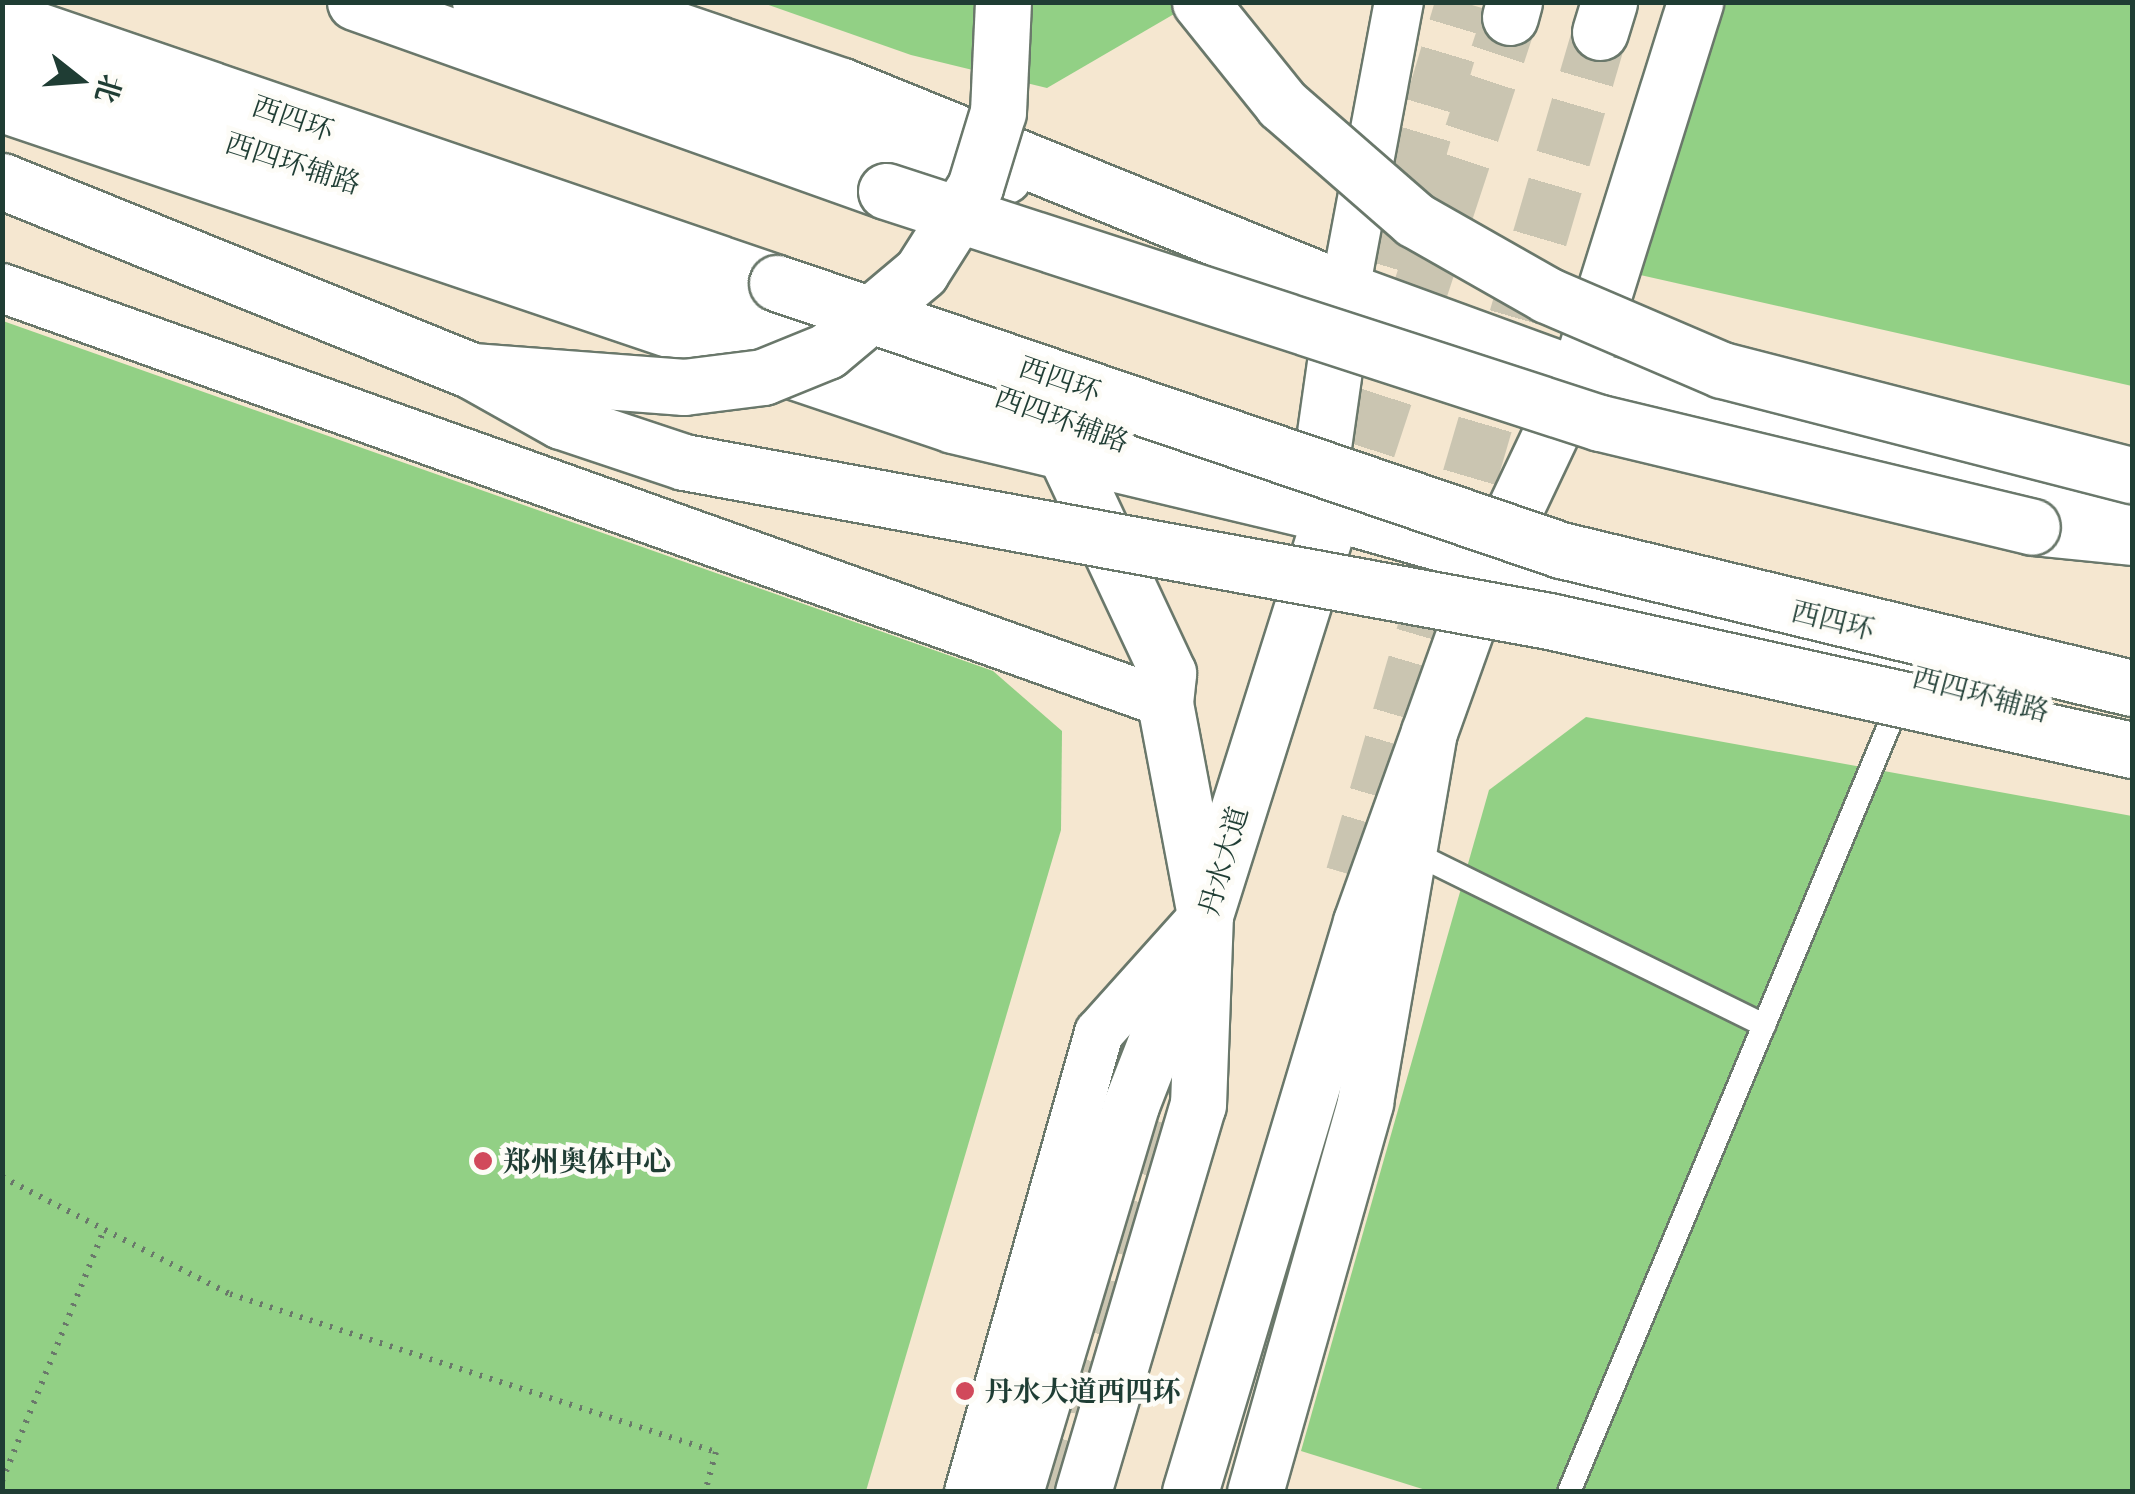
<!DOCTYPE html>
<html>
<head>
<meta charset="utf-8">
<style>
	body { margin:0 }
	#map { position:relative; width:2135px; height:1494px; overflow:hidden; background:#f5e7d0; font-family:"Libre Caslon Text","Noto Serif SC",serif }
	div>[style] { position:absolute }
	.green>* { inset:0; background:#92d085 }
	.primary-tunnel>* { height:55px; margin-top:-27.5px; transform-origin:0; background:repeating-linear-gradient(90deg,#cac5b1 0 55px,transparent 0 83px) }
	.highway-tunnel>* { height:55px; margin-top:-27.5px; transform-origin:0; background:repeating-linear-gradient(90deg,#cac5b1 0 55px,transparent 0 83px) }
	.path>* { height:6px; margin-top:-3px; transform-origin:0; background:repeating-linear-gradient(90deg,#6a786b 0 2.5px,transparent 0 10.5px) }
	.roads { filter:drop-shadow(2px 0 #6a786b) drop-shadow(-2px 0 #6a786b) drop-shadow(0 2px #6a786b) drop-shadow(0 -2px #6a786b) }
	.lane>* { height:22px; margin:-11px; padding:0 11px; transform-origin:11px; border-radius:11px; background:#fff }
	.street>* { height:48px; margin:-24px; padding:0 24px; transform-origin:24px; border-radius:24px; background:#fff }
	.secondary>* { height:55px; margin:-27.5px; padding:0 27.5px; transform-origin:27.5px; border-radius:27.5px; background:#fff }
	.primary>* { height:55px; margin:-27.5px; padding:0 27.5px; transform-origin:27.5px; border-radius:27.5px; background:#fff }
	.highway>* { height:55px; margin:-27.5px; padding:0 27.5px; transform-origin:27.5px; border-radius:27.5px; background:#fff }
	.bridges { filter:drop-shadow(2px 0 #6a786b) drop-shadow(-2px 0 #6a786b) drop-shadow(0 2px #6a786b) drop-shadow(0 -2px #6a786b) }
	.highway-bridge>* { height:55px; margin:-27.5px; padding:0 27.5px; transform-origin:27.5px; border-radius:27.5px; background:#fff }
	.dots>* { width:28px; height:28px; translate:-50% -50%; box-sizing:border-box; border:5px solid #fdfcf7; border-radius:50% }
	span { translate:-50% -50%; white-space:nowrap; text-align:center; line-height:1.15; -webkit-text-stroke:9px #fdfcf7; paint-order:stroke }
	.street-label { font-size:28px; color:#1f3d34 }
	.poi-label { font-size:28px; color:#1f3d34; font-weight:700 }
	.left { translate:0 -50%; text-align:left }
	.frame { position:absolute; inset:0; border:5px solid #1f3d34; pointer-events:none }
	.north { position:absolute; left:30px; top:30px; width:100px; height:100px; -webkit-text-stroke:8px #fdfcf7; paint-order:stroke; rotate:107deg; font-size:28px; font-weight:700; line-height:40px; text-align:center; color:#1f3d34 }
	.north::after { content:''; display:block; margin:auto; width:35px; height:45px; background:#1f3d34; clip-path:polygon(50% 0,100% 100%,50% 72%,0 100%) }
</style>
</head>
<body>
<div id="map">
	<div class="green">
		<i style="clip-path:polygon(763px 3px,1193px 3px,1047px 88px,911px 55px)"></i>
		<i style="clip-path:polygon(1714px 3px,2132px 3px,2132px 386px,1627px 272px)"></i>
		<i style="clip-path:polygon(3px 321px,993px 671px,1062px 731px,1061px 830px,866px 1491px,3px 1491px)"></i>
		<i style="clip-path:polygon(1586px 717px,2132px 816px,2132px 1491px,1432px 1492px,1301px 1451px,1489px 790px)"></i>
	</div>
	<div class="primary-tunnel">
		<i style="left:1342px;top:527px;width:537px;rotate:-71.77deg"></i>
		<i style="left:1353px;top:875px;width:878px;rotate:-73.67deg"></i>
	</div>
	<div class="highway-tunnel">
		<i style="left:1361px;top:345px;width:358px;rotate:-73.4deg"></i>
		<i style="left:1049px;top:1492px;width:481px;rotate:-73.9deg"></i>
	</div>
	<div class="path">
		<i style="left:2px;top:1177px;width:256px;rotate:27.2deg"></i>
		<i style="left:230px;top:1294px;width:511px;rotate:18.01deg"></i>
		<i style="left:716px;top:1452px;width:41px;rotate:105.4deg"></i>
		<i style="left:2px;top:1481px;width:271px;rotate:-67.9deg"></i>
	</div>
	<div class="roads">
		<div class="lane">
			<i style="left:1408px;top:850px;width:397px;rotate:26.2deg"></i>
			<i style="left:1569px;top:1492px;width:862px;rotate:-67.33deg"></i>
		</div>
		<div class="street">
			<i style="left:2px;top:288px;width:1235px;rotate:19.64deg"></i>
			<i style="left:1345px;top:290px;width:293px;rotate:-79.4deg"></i>
			<i style="left:969px;top:1492px;width:477px;rotate:-74.2deg"></i>
			<i style="left:1099px;top:1033px;width:145px;rotate:-48.1deg"></i>
		</div>
		<div class="secondary">
			<i style="left:1578px;top:376px;width:392px;rotate:-72.6deg"></i>
		</div>
		<div class="primary">
			<i style="left:480px;top:2px;width:552px;rotate:18.37deg"></i>
			<i style="left:1510px;top:17px;width:16px;rotate:-75deg"></i>
			<i style="left:1600px;top:32px;width:31px;rotate:-73deg"></i>
			<i style="left:2px;top:68px;width:1227px;rotate:18.43deg"></i>
			<i style="left:1300px;top:274px;width:296px;rotate:20.1deg"></i>
			<i style="left:1578px;top:376px;width:409px;rotate:14.9deg"></i>
			<i style="left:1973px;top:481px;width:162px;rotate:10.3deg"></i>
			<i style="left:1285px;top:499px;width:664px;rotate:15.73deg"></i>
			<i style="left:1083px;top:1492px;width:404px;rotate:-73.5deg"></i>
			<i style="left:1198px;top:1105px;width:190px;rotate:-87.9deg"></i>
			<i style="left:1205px;top:915px;width:419px;rotate:-72.5deg"></i>
			<i style="left:1331px;top:515px;width:48px;rotate:-103.2deg"></i>
			<i style="left:1320px;top:468px;width:177px;rotate:-81.9deg"></i>
			<i style="left:1190px;top:1492px;width:595px;rotate:-73.3deg"></i>
			<i style="left:1361px;top:922px;width:382px;rotate:-70.3deg"></i>
			<i style="left:1490px;top:562px;width:206px;rotate:-64.7deg"></i>
		</div>
		<div class="highway">
			<i style="left:355px;top:2px;width:564px;rotate:19.59deg"></i>
			<i style="left:595px;top:2px;width:261px;rotate:18.8deg"></i>
			<i style="left:842px;top:86px;width:543px;rotate:22.08deg"></i>
			<i style="left:2px;top:18px;width:819px;rotate:18.88deg"></i>
			<i style="left:2px;top:104px;width:1004px;rotate:18.65deg"></i>
			<i style="left:953px;top:425px;width:389px;rotate:13.4deg"></i>
			<i style="left:2032px;top:527px;width:100px;rotate:5.7deg"></i>
			<i style="left:1015px;top:1492px;width:404px;rotate:-73.3deg"></i>
			<i style="left:1131px;top:1105px;width:204px;rotate:-68.7deg"></i>
			<i style="left:1205px;top:915px;width:216px;rotate:-100.7deg"></i>
			<i style="left:1165px;top:703px;width:30px;rotate:-84deg"></i>
			<i style="left:1168px;top:673px;width:245px;rotate:-115.1deg"></i>
			<i style="left:1255px;top:1492px;width:405px;rotate:-74.2deg"></i>
			<i style="left:1365px;top:1102px;width:375px;rotate:-80.2deg"></i>
		</div>
	</div>
	<div class="bridges">
		<div class="highway-bridge">
			<i style="left:1200px;top:2px;width:131px;rotate:51.2deg"></i>
			<i style="left:1282px;top:104px;width:176px;rotate:41.1deg"></i>
			<i style="left:1415px;top:220px;width:152px;rotate:29.6deg"></i>
			<i style="left:1547px;top:295px;width:190px;rotate:23.2deg"></i>
			<i style="left:1722px;top:370px;width:423px;rotate:14.4deg"></i>
			<i style="left:2px;top:181px;width:507px;rotate:22.01deg"></i>
			<i style="left:472px;top:371px;width:213px;rotate:4.3deg"></i>
			<i style="left:684px;top:387px;width:80px;rotate:-7.2deg"></i>
			<i style="left:763px;top:377px;width:69px;rotate:-22.1deg"></i>
			<i style="left:827px;top:351px;width:123px;rotate:-40deg"></i>
			<i style="left:921px;top:272px;width:101px;rotate:-57.6deg"></i>
			<i style="left:975px;top:187px;width:78px;rotate:-73deg"></i>
			<i style="left:998px;top:112px;width:110px;rotate:-87.4deg"></i>
			<i style="left:886px;top:191px;width:751px;rotate:18deg"></i>
			<i style="left:1600px;top:423px;width:444px;rotate:13.5deg"></i>
			<i style="left:777px;top:283px;width:828px;rotate:18.81deg"></i>
			<i style="left:1561px;top:550px;width:587px;rotate:13.59deg"></i>
			<i style="left:472px;top:371px;width:102px;rotate:29.3deg"></i>
			<i style="left:561px;top:421px;width:130px;rotate:18.4deg"></i>
			<i style="left:684px;top:462px;width:879px;rotate:10.42deg"></i>
			<i style="left:1549px;top:621px;width:597px;rotate:12.48deg"></i>
		</div>
	</div>
	<div class="dots">
		<i style="left:483px;top:1161px;background:#d1495b"></i>
		<i style="left:965px;top:1391px;background:#d1495b"></i>
	</div>
	<div class="street-label">
		<span style="left:293px;top:118px;rotate:19deg">西四环</span>
		<span style="left:293px;top:163px;rotate:18deg">西四环辅路</span>
		<span style="left:1060px;top:379px;rotate:19deg">西四环</span>
		<span style="left:1062px;top:419px;rotate:20deg">西四环辅路</span>
		<span style="left:1833px;top:620px;rotate:14deg">西四环</span>
		<span style="left:1981px;top:694px;rotate:15deg">西四环辅路</span>
		<span style="left:1223px;top:861px;rotate:-74deg">丹水大道</span>
	</div>
	<div class="poi-label">
		<span class="left" style="left:503px;top:1161px">郑州奥体中心</span>
		<span class="left" style="left:985px;top:1391px">丹水大道西四环</span>
	</div>
	<div class="frame"></div>
	<div class="north">北</div>
</div>
</body>
</html>
